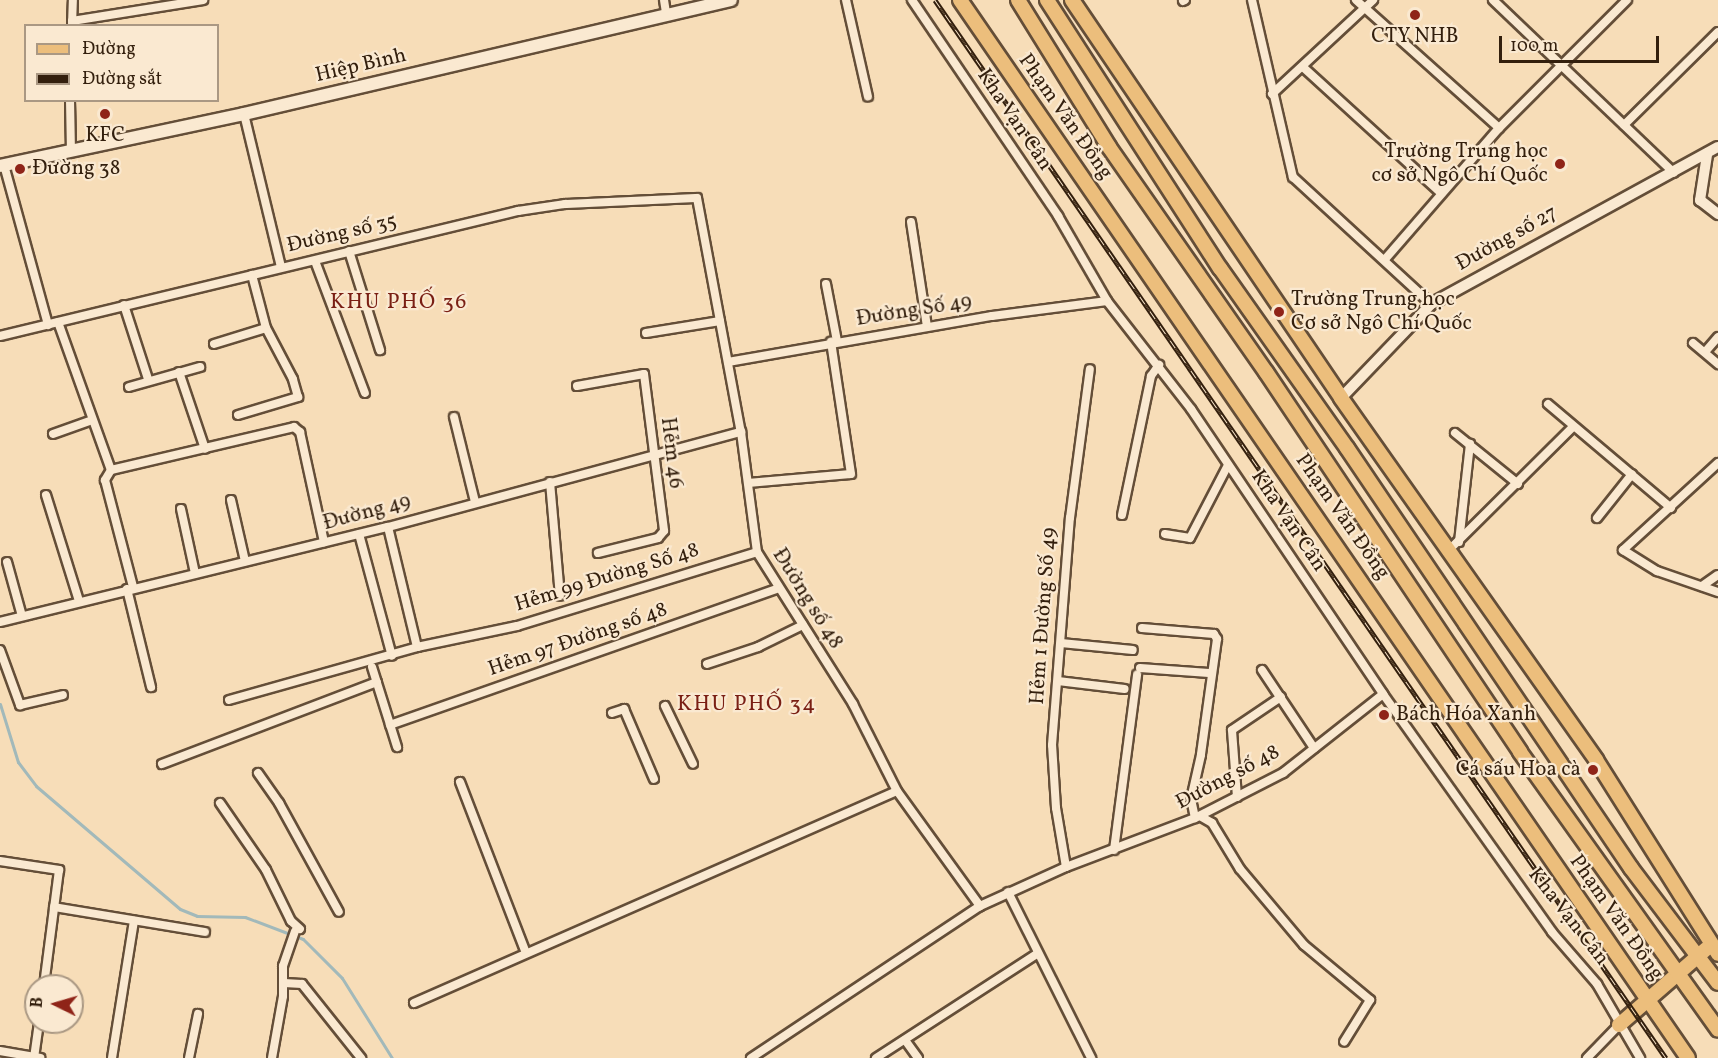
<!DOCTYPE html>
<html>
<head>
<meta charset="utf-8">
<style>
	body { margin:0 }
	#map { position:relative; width:1718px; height:1058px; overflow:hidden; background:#f7ddb8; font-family:Vollkorn,serif }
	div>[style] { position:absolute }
	.stream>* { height:3px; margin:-1.5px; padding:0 1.5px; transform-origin:1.5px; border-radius:1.5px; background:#a2b9ba }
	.roads { filter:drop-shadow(2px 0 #644e38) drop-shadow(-2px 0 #644e38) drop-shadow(0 2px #644e38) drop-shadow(0 -2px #644e38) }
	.minor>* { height:8px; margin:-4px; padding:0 4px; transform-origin:4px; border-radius:4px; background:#fae9d1 }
	.tertiary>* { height:10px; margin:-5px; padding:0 5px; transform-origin:5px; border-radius:5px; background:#fae9d1 }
	.secondary>* { height:12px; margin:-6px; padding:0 6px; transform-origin:6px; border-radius:6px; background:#fae9d1 }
	.primary>* { height:14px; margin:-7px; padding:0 7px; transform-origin:7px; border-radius:7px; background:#ecbe7c }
	.trunk>* { height:14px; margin:-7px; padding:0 7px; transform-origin:7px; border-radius:7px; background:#ecbe7c }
	.rail>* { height:5px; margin-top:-2.5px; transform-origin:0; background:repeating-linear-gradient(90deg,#fae9d1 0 9px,#331f0d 0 18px); box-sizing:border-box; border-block:2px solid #331f0d }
	.dots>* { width:16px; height:16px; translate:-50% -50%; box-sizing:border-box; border:3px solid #fae9d1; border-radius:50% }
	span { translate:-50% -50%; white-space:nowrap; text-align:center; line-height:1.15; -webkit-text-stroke:4.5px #fae9d1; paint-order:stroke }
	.poi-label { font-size:21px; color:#331f0d }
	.right { translate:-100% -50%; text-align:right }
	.left { translate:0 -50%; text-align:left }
	.street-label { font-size:21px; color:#331f0d }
	.neighbourhood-label { font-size:22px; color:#7a1f14; letter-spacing:1.5px }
	.legend { position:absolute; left:24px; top:24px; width:195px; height:78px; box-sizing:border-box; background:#fae9d1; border:2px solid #aa9883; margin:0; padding:8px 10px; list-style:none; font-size:18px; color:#331f0d }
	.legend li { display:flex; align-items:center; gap:12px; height:30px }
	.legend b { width:30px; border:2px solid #aa9883 }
	.north { position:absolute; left:24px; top:974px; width:60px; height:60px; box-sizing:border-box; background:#fae9d1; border:2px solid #aa9883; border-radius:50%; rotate:275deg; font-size:16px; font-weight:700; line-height:24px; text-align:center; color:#331f0d }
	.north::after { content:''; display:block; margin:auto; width:21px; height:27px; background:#8f2418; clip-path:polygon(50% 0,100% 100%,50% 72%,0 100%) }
	.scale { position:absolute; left:1499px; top:36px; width:160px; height:27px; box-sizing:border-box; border:3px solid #331f0d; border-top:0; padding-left:8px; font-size:18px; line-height:21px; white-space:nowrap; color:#331f0d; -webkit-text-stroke:4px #fae9d1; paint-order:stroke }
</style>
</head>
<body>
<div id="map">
	<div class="stream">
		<i style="left:0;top:704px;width:61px;rotate:72.8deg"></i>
		<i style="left:18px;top:762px;width:30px;rotate:53deg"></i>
		<i style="left:36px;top:786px;width:189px;rotate:40.5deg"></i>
		<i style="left:180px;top:909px;width:18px;rotate:22deg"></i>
		<i style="left:197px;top:916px;width:48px;rotate:1.2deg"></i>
		<i style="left:245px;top:917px;width:62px;rotate:20.8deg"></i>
		<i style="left:303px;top:939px;width:55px;rotate:45deg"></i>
		<i style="left:342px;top:978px;width:94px;rotate:58deg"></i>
	</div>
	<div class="roads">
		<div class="minor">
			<i style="left:664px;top:0;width:13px;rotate:81deg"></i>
			<i style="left:846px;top:0;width:99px;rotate:77.2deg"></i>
			<i style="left:912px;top:0;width:261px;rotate:55.9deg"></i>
			<i style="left:1058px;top:216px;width:98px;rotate:60deg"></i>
			<i style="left:1107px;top:301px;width:137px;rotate:52.1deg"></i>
			<i style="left:1191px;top:409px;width:344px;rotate:56deg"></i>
			<i style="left:1383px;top:694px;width:292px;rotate:54.6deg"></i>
			<i style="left:1552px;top:932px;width:69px;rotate:49.1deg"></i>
			<i style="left:1597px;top:984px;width:86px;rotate:59.8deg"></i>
			<i style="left:1252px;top:0;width:182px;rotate:77deg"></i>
			<i style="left:1293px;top:177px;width:188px;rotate:42.6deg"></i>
			<i style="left:1356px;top:0;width:192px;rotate:41.8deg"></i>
			<i style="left:1493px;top:0;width:250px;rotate:43.7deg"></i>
			<i style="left:1183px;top:1px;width:2px;rotate:-27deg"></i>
			<i style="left:72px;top:21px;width:133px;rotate:-9.1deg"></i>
			<i style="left:72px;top:25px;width:25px;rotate:-88deg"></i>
			<i style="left:1304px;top:68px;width:184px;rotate:42.4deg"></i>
			<i style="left:1272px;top:94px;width:138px;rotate:-42.9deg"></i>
			<i style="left:70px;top:100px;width:50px;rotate:88.9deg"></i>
			<i style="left:244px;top:114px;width:157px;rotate:76.4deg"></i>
			<i style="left:1624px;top:125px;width:132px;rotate:-44.7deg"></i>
			<i style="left:4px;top:165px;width:166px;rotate:74.6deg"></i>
			<i style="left:911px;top:222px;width:106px;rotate:81.3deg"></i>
			<i style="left:349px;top:251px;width:104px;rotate:72.6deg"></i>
			<i style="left:1386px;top:258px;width:172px;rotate:-49deg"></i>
			<i style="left:1499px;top:128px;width:181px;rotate:-45deg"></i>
			<i style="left:315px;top:261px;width:141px;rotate:69.3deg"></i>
			<i style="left:826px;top:284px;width:58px;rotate:79.1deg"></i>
			<i style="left:124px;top:305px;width:78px;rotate:72deg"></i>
			<i style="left:58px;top:322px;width:157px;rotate:70.3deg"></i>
			<i style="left:111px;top:470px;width:12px;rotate:121deg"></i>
			<i style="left:105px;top:480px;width:111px;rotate:75.3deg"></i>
			<i style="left:646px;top:333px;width:75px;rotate:-9.2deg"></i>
			<i style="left:0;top:336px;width:533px;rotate:-13.57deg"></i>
			<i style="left:518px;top:211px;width:48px;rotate:-8.5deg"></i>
			<i style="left:565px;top:204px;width:132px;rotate:-2.6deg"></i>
			<i style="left:697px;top:198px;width:238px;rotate:79.4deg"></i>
			<i style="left:741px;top:432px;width:121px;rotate:82.4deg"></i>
			<i style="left:757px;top:552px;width:180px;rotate:57.7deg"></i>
			<i style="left:853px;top:704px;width:97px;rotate:63.2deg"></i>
			<i style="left:897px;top:791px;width:142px;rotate:54.2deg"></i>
			<i style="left:1693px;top:343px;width:33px;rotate:40deg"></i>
			<i style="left:214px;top:344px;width:54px;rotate:-17.1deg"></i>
			<i style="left:1705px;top:352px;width:20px;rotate:-49deg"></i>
			<i style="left:728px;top:362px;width:268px;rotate:-9.9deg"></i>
			<i style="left:992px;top:316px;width:116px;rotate:-7.4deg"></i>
			<i style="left:179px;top:372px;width:81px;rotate:71.3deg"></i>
			<i style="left:577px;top:386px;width:68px;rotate:-10.2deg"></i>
			<i style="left:644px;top:374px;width:158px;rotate:82.7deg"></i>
			<i style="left:664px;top:531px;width:9px;rotate:131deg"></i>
			<i style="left:658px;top:538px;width:62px;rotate:166deg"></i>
			<i style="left:129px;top:387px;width:74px;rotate:-15.7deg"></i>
			<i style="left:1548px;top:404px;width:161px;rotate:40.2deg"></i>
			<i style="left:238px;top:415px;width:63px;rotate:-16.7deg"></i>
			<i style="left:298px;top:397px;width:19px;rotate:-106deg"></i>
			<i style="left:293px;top:379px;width:58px;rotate:-117.9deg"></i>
			<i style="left:266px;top:328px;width:55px;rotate:-104.8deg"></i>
			<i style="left:454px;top:417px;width:88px;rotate:76.1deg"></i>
			<i style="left:1455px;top:433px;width:81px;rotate:39deg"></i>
			<i style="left:53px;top:434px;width:41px;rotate:-19.7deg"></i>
			<i style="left:1718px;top:463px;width:129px;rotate:137.5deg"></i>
			<i style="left:1623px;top:550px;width:40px;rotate:32deg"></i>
			<i style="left:1657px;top:571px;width:65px;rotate:19deg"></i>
			<i style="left:111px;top:470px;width:188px;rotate:-13.2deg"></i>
			<i style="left:294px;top:427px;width:8px;rotate:40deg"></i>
			<i style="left:300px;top:432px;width:113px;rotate:77.7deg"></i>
			<i style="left:550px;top:482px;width:114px;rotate:85deg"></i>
			<i style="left:748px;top:483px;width:103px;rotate:-5deg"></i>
			<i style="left:851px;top:474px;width:134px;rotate:-98.6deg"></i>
			<i style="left:46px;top:495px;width:111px;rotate:72.7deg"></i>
			<i style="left:231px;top:500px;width:63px;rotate:77.1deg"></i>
			<i style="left:181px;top:509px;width:66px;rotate:77.7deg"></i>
			<i style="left:1122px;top:515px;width:142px;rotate:-78.2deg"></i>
			<i style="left:1151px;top:376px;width:14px;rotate:-54deg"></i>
			<i style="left:1597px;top:518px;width:56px;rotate:-51.5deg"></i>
			<i style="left:359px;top:534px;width:126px;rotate:74.9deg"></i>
			<i style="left:1165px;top:534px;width:25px;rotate:9deg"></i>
			<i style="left:1190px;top:538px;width:82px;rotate:-62.5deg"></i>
			<i style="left:1459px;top:542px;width:99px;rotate:-83.6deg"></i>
			<i style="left:1449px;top:550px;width:175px;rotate:-44.8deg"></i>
			<i style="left:7px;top:562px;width:56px;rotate:74.5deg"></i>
			<i style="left:1702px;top:586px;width:19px;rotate:-35deg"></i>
			<i style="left:127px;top:589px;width:101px;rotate:76.2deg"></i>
			<i style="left:0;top:622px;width:399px;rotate:-13.8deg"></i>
			<i style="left:388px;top:527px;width:366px;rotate:-15.1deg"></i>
			<i style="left:1142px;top:628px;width:72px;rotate:4.8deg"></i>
			<i style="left:1214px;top:634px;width:6px;rotate:59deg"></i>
			<i style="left:1217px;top:639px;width:117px;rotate:97.9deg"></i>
			<i style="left:1201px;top:755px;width:45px;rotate:102.8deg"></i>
			<i style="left:1191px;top:799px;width:19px;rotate:78deg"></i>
			<i style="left:1061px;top:643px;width:72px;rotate:5.6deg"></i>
			<i style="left:417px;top:647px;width:102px;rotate:-11.9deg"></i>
			<i style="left:517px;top:626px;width:251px;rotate:-17.1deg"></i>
			<i style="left:0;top:650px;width:59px;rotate:70deg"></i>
			<i style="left:20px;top:705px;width:44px;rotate:-13.1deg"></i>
			<i style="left:707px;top:664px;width:54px;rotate:-18.4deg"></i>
			<i style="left:758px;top:647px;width:50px;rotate:-26.1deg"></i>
			<i style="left:372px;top:667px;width:84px;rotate:72.6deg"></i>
			<i style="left:1140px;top:668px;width:69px;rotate:4.1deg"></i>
			<i style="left:1262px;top:670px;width:94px;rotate:56.3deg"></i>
			<i style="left:1058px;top:681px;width:67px;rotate:6.8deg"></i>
			<i style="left:229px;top:700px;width:195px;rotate:-15.7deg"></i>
			<i style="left:417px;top:647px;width:123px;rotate:-103.6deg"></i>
			<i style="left:665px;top:706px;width:64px;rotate:64.2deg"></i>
			<i style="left:612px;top:713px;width:13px;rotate:-18deg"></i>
			<i style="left:624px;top:709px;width:76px;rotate:66.8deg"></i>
			<i style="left:390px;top:725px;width:411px;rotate:-19.4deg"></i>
			<i style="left:162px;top:764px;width:230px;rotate:-20.9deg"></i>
			<i style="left:258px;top:773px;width:37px;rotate:55deg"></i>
			<i style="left:279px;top:803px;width:124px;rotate:61.2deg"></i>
			<i style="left:460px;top:782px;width:183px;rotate:68.9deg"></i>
			<i style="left:1237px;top:797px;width:67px;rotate:-94.3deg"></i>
			<i style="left:1232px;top:730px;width:59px;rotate:-34deg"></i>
			<i style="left:220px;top:803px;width:81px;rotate:55.5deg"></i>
			<i style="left:266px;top:870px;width:57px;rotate:63.9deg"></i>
			<i style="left:291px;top:921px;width:12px;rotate:42deg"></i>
			<i style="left:1200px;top:816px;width:14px;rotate:30deg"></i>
			<i style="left:1212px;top:823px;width:54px;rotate:58.7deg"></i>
			<i style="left:1240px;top:869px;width:99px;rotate:49.9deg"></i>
			<i style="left:1304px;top:945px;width:86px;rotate:39.8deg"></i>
			<i style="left:1370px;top:1000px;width:49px;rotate:121.8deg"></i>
			<i style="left:1114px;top:850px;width:177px;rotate:-82.5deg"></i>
			<i style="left:0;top:861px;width:60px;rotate:8.7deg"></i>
			<i style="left:59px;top:870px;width:117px;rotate:97.4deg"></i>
			<i style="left:1066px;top:867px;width:60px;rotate:-99.6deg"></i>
			<i style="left:1056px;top:808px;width:63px;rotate:-93.6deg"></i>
			<i style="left:1052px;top:745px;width:228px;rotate:-85.5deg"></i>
			<i style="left:1070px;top:518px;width:150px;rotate:-82.4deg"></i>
			<i style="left:1008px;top:892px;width:186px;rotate:63.4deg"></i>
			<i style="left:54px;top:907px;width:153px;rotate:9.4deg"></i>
			<i style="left:284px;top:983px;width:18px;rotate:3deg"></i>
			<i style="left:302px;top:984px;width:95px;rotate:51.4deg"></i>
			<i style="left:414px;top:1003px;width:527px;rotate:-23.7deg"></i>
			<i style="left:905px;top:1040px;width:22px;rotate:54deg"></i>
			<i style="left:0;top:1051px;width:41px;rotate:9.9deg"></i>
			<i style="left:34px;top:1058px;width:36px;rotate:-82deg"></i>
			<i style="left:112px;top:1058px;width:139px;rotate:-80.9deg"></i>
			<i style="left:189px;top:1058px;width:45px;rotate:-78.4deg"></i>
			<i style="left:272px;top:1058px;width:63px;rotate:-79.9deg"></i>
			<i style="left:283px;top:996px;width:30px;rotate:-90deg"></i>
			<i style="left:283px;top:966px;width:37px;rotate:-71deg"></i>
			<i style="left:751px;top:1058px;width:275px;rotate:-33.6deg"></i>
			<i style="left:980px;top:906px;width:94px;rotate:-24.4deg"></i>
			<i style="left:1066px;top:867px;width:138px;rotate:-20.8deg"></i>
			<i style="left:1195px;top:818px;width:99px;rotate:-27.1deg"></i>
			<i style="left:1283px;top:773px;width:127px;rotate:-38.3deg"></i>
			<i style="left:876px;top:1058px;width:193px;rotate:-32.9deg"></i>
			<i style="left:1587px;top:1058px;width:46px;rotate:-45.9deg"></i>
		</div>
		<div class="tertiary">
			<i style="left:1707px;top:155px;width:46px;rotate:98.8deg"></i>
			<i style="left:1700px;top:200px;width:23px;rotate:38deg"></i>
			<i style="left:1341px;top:398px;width:130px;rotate:-46.2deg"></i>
			<i style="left:1431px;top:304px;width:327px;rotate:-28.7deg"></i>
		</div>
		<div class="secondary">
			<i style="left:0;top:166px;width:249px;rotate:-12deg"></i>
			<i style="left:244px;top:114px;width:500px;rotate:-13.17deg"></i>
		</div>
		<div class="primary">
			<i style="left:960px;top:0;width:1284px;rotate:55.47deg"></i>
			<i style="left:1072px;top:0;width:480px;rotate:55.9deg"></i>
			<i style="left:1341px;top:398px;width:443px;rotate:54.8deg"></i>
			<i style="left:1596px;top:760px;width:229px;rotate:57.8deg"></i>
			<i style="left:1619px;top:1025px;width:116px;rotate:-41.1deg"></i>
		</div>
		<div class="trunk">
			<i style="left:1018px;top:0;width:173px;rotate:58.2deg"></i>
			<i style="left:1109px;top:147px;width:274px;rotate:55.1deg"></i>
			<i style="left:1266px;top:372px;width:457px;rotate:56.2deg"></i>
			<i style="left:1520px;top:752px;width:341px;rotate:54.5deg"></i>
			<i style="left:1047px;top:0;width:319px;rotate:57.2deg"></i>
			<i style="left:1220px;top:268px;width:220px;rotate:54.8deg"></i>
			<i style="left:1347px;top:448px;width:507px;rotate:55.93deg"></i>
			<i style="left:1631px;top:868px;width:144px;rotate:52.9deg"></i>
		</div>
	</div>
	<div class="rail">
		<i style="left:935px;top:0;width:1286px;rotate:55.36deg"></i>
	</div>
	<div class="dots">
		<i style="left:1415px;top:15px;background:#8f2418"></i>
		<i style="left:105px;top:114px;background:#8f2418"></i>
		<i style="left:1560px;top:164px;background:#8f2418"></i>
		<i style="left:20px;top:169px;background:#8f2418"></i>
		<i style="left:1279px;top:312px;background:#8f2418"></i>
		<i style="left:1384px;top:715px;background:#8f2418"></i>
		<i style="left:1593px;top:770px;background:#8f2418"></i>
	</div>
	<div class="poi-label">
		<span style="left:1415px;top:37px">CTY NHB</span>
		<span style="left:105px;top:136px">KFC</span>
		<span class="right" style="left:1548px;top:164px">Trường Trung học<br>cơ sở Ngô Chí Quốc</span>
		<span class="left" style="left:32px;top:169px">Đường 38</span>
		<span class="left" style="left:1291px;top:312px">Trường Trung học<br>Cơ sở Ngô Chí Quốc</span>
		<span class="left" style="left:1396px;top:715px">Bách Hóa Xanh</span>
		<span class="right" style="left:1581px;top:770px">Cá sấu Hoa cà</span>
	</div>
	<div class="street-label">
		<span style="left:361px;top:66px;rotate:-13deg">Hiệp Bình</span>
		<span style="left:1065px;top:117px;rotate:55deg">Phạm Văn Đồng</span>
		<span style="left:1014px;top:120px;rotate:56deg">Kha Vạn Cân</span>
		<span style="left:342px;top:234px;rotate:-13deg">Đường số 35</span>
		<span style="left:1507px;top:239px;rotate:-29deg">Đường số 27</span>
		<span style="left:914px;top:311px;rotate:-9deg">Đường Số 49</span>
		<span style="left:671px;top:453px;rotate:83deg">Hẻm 46</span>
		<span style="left:367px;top:513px;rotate:-15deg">Đường 49</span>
		<span style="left:1342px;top:517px;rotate:55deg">Phạm Văn Đồng</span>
		<span style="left:1288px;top:521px;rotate:56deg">Kha Vạn Cân</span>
		<span style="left:607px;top:578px;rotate:-17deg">Hẻm 99 Đường Số 48</span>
		<span style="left:807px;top:599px;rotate:58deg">Đường số 48</span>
		<span style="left:1044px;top:616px;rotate:-86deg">Hẻm 1 Đường Số 49</span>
		<span style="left:578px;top:640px;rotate:-19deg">Hẻm 97 Đường số 48</span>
		<span style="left:1228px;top:778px;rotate:-28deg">Đường số 48</span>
		<span style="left:1568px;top:917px;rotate:52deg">Kha Vạn Cân</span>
		<span style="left:1616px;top:918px;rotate:55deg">Phạm Văn Đồng</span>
	</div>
	<div class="neighbourhood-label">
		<span style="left:399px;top:303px">KHU PHỐ 36</span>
		<span style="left:747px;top:705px">KHU PHỐ 34</span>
	</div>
	<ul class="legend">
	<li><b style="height:8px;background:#ecbe7c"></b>Đường</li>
	<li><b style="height:8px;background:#331f0d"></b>Đường sắt</li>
	</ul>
	<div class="north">B</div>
	<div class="scale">100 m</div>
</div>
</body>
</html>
